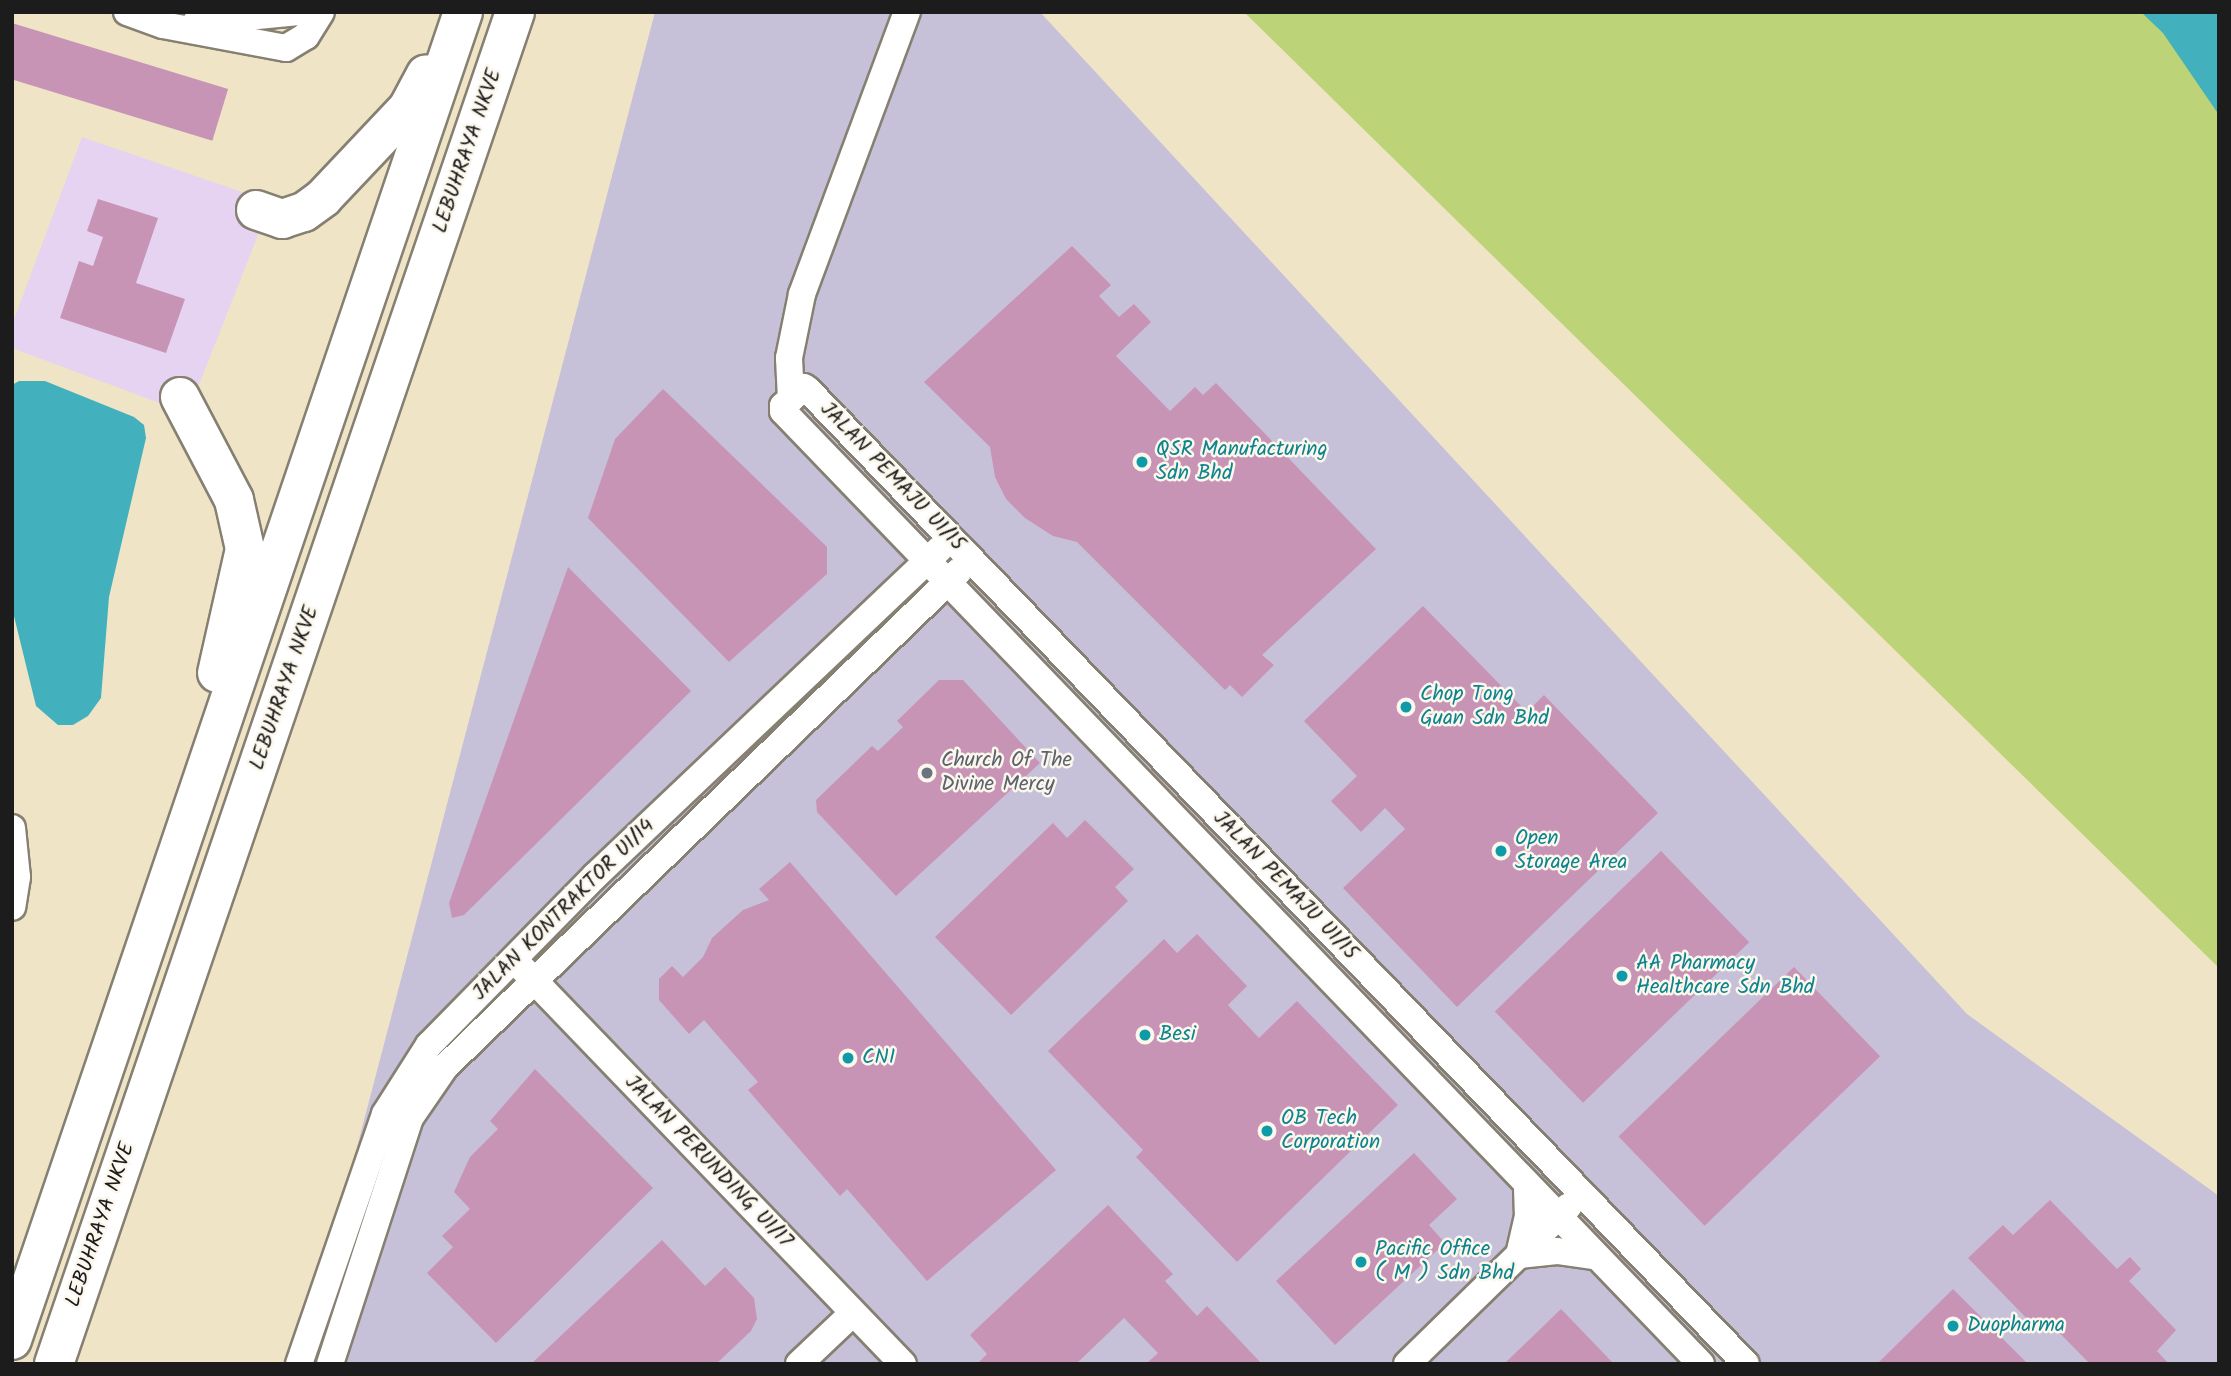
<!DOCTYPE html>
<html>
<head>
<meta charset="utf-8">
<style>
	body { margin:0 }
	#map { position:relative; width:2231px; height:1376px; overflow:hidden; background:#f0e4c7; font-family:Kalam,sans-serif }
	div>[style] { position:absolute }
	.built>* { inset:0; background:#e5d3f1 }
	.industrial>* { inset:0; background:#c7c0d9 }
	.green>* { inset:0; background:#bcd377 }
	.water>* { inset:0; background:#42b1bd }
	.building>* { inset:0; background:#c894b6; transform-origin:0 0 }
	.roads { filter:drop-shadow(2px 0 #868072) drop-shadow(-2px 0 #868072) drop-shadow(0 2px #868072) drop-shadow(0 -2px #868072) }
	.minor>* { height:26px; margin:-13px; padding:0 13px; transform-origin:13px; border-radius:13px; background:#fff }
	.highway>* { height:38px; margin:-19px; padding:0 19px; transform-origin:19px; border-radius:19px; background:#fff }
	.dots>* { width:19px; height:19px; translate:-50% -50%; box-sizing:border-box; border:4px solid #fbf7ec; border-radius:50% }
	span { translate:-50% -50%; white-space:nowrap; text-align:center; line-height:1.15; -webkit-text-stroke:5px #fbf7ec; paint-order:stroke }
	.street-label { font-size:21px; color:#1c1c1c }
	.culture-label { font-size:21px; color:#0d838f }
	.left { translate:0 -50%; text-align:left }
	.worship-label { font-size:21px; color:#5b616d }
	.frame { position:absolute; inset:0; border:14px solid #1c1c1c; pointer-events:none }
</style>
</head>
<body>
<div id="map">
	<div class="built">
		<i style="clip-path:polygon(82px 137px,271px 202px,193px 400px,173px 408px,12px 348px,12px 325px)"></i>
	</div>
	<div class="industrial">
		<i style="clip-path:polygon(655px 12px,1040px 12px,1967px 1014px,2219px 1196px,2219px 1364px,300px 1364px)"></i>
	</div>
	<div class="green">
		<i style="clip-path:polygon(1244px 12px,2219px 12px,2219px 968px)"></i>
	</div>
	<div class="water">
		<i style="clip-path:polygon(2141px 12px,2219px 12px,2219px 115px,2163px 33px)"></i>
		<i style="clip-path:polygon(19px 381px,45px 381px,134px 417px,144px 425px,146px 438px,109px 597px,101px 698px,88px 716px,73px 725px,58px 725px,36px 706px,12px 608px,12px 385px)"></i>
	</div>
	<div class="building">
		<i style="left:12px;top:23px;width:226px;height:54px;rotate:17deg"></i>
		<i style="clip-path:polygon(98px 199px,158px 218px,136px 283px,185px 299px,166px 353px,60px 318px,79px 261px,93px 266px,103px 237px,87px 231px)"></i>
		<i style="clip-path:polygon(1072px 246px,1111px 285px,1099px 296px,1119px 317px,1134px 304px,1151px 322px,1116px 356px,1170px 411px,1195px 387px,1203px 395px,1216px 383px,1376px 549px,1262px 655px,1274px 665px,1242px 697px,1230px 685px,1225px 690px,1077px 542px,1053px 536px,1025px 518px,1006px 499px,995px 477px,990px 447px,924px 382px)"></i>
		<i style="clip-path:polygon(663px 389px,827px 547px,827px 574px,729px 662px,588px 518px,615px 439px)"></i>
		<i style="clip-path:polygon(568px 567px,691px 691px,464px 915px,452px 918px,449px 903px)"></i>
		<i style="clip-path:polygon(1423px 606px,1527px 712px,1544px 695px,1658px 813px,1457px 1007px,1343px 888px,1405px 829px,1385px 808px,1361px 832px,1331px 801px,1357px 776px,1304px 721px)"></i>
		<i style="clip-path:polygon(939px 680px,963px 680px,1040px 763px,896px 896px,817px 812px,816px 800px,872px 746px,878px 751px,903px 727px,897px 721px)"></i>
		<i style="clip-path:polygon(1085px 820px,1134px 869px,1115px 887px,1128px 901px,1011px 1015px,935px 937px,1053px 823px,1067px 838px)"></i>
		<i style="left:1661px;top:851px;width:127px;height:231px;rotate:46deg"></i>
		<i style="clip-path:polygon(790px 862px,1056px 1170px,927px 1281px,847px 1189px,840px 1196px,748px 1090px,758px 1082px,704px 1020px,689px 1034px,659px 1000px,659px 979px,672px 966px,683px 977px,703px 957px,712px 938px,743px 910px,769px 900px,759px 889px)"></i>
		<i style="clip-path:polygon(1197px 934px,1247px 986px,1228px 1005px,1259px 1038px,1297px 1001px,1398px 1105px,1237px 1262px,1136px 1157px,1143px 1150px,1048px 1051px,1164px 939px,1177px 953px)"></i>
		<i style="left:1794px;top:967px;width:124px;height:244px;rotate:46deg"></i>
		<i style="clip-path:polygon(535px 1069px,653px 1188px,496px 1343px,427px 1273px,453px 1247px,442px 1236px,470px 1209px,454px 1192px,470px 1157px,498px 1129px,490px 1121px)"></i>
		<i style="clip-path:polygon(1414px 1153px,1457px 1199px,1429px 1225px,1445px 1243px,1335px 1345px,1276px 1281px)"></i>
		<i style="clip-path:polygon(2050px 1200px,2117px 1269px,2130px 1257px,2141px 1269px,2129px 1281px,2176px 1330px,2157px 1351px,2169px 1364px,2090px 1364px,2045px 1318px,2035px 1327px,1968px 1258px,2003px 1225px,2013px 1235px)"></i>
		<i style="clip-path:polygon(1108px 1205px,1173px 1274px,1165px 1281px,1197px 1316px,1207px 1306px,1262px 1364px,1146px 1364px,1158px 1353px,1124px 1318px,1076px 1364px,977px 1364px,987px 1354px,970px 1335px)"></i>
		<i style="clip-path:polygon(662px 1240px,705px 1286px,725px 1267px,754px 1298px,757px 1319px,751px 1331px,716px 1364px,531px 1364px)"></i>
		<i style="clip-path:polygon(1953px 1289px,2028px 1364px,1877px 1364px)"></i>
		<i style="clip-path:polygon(1561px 1309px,1614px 1364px,1504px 1364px)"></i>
	</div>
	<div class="roads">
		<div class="minor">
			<i style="left:127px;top:12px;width:38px;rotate:20deg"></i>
			<i style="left:163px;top:25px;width:125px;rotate:10.6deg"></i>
			<i style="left:286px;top:48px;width:23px;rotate:-31deg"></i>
			<i style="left:306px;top:36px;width:28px;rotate:-58deg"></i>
			<i style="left:196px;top:22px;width:103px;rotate:-5.5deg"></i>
			<i style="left:791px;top:399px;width:41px;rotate:-92.8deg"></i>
			<i style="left:789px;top:358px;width:65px;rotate:-78.5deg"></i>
			<i style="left:802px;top:294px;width:301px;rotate:-69.6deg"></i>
			<i style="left:12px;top:828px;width:49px;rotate:84.2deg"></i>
			<i style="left:17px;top:877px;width:30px;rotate:99deg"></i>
			<i style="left:523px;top:969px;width:548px;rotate:46.11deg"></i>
			<i style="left:1519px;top:1255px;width:38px;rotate:-6deg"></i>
			<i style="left:1557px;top:1251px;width:37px;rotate:8deg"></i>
			<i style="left:1519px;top:1255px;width:39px;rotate:-77deg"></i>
			<i style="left:1528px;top:1217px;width:31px;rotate:-92deg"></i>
			<i style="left:299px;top:1364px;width:264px;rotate:-71deg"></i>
			<i style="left:385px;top:1114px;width:82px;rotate:-57.5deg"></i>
			<i style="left:429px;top:1045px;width:237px;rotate:-45.5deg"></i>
			<i style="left:595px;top:876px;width:475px;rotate:-43.5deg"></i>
			<i style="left:330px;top:1364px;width:259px;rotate:-72deg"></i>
			<i style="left:410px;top:1118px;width:62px;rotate:-55.5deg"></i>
			<i style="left:445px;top:1067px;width:714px;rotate:-43.98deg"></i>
			<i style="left:799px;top:1364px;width:74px;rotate:-43.4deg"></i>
			<i style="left:1407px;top:1364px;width:226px;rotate:-44.3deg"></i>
			<i style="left:1701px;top:1364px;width:1323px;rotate:-133.93deg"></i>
			<i style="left:783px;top:411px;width:5px;rotate:-90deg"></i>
			<i style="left:783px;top:406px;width:28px;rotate:-42deg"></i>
			<i style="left:804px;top:387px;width:5px;rotate:37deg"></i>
			<i style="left:808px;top:390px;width:1352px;rotate:46.08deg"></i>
		</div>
		<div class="highway">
			<i style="left:256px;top:210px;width:28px;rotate:19deg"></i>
			<i style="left:282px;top:219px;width:23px;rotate:-18deg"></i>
			<i style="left:304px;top:212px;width:24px;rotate:-36deg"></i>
			<i style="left:323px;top:198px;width:124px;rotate:-46.6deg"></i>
			<i style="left:408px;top:108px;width:38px;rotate:-62deg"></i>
			<i style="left:180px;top:397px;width:116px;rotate:62.3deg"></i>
			<i style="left:234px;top:500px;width:50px;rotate:77.3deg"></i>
			<i style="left:245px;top:549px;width:127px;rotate:102.7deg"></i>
			<i style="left:12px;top:1340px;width:1402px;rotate:-71.24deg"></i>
			<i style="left:54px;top:1364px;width:1428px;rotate:-71.17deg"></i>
		</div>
	</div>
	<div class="dots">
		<i style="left:1142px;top:462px;background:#0f9aa8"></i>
		<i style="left:1406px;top:707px;background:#0f9aa8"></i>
		<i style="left:927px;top:773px;background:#6b7280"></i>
		<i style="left:1501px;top:851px;background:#0f9aa8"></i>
		<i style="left:1622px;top:976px;background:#0f9aa8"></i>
		<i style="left:1145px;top:1035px;background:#0f9aa8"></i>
		<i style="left:848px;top:1058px;background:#0f9aa8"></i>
		<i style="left:1267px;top:1131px;background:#0f9aa8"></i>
		<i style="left:1361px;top:1262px;background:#0f9aa8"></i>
		<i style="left:1953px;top:1326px;background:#0f9aa8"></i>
	</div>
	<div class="street-label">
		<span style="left:468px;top:151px;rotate:-71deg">LEBUHRAYA NKVE</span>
		<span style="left:892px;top:477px;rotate:46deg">JALAN PEMAJU U1/15</span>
		<span style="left:285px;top:688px;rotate:-71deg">LEBUHRAYA NKVE</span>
		<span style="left:1285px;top:886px;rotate:46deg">JALAN PEMAJU U1/15</span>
		<span style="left:564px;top:910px;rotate:-45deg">JALAN KONTRAKTOR U1/14</span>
		<span style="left:708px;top:1162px;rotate:46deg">JALAN PERUNDING U1/17</span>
		<span style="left:101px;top:1225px;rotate:-71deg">LEBUHRAYA NKVE</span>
	</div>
	<div class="culture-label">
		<span class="left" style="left:1156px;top:462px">QSR Manufacturing<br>Sdn Bhd</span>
		<span class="left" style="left:1420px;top:707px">Chop Tong<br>Guan Sdn Bhd</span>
		<span class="left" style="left:1515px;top:851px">Open<br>Storage Area</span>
		<span class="left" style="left:1636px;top:976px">AA Pharmacy<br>Healthcare Sdn Bhd</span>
		<span class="left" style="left:1159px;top:1035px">Besi</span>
		<span class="left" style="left:862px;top:1058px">CNI</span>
		<span class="left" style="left:1281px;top:1131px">OB Tech<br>Corporation</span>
		<span class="left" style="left:1375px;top:1262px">Pacific Office<br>( M ) Sdn Bhd</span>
		<span class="left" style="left:1967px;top:1326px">Duopharma</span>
	</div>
	<div class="worship-label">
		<span class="left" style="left:941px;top:773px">Church Of The<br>Divine Mercy</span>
	</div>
	<div class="frame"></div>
</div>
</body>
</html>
